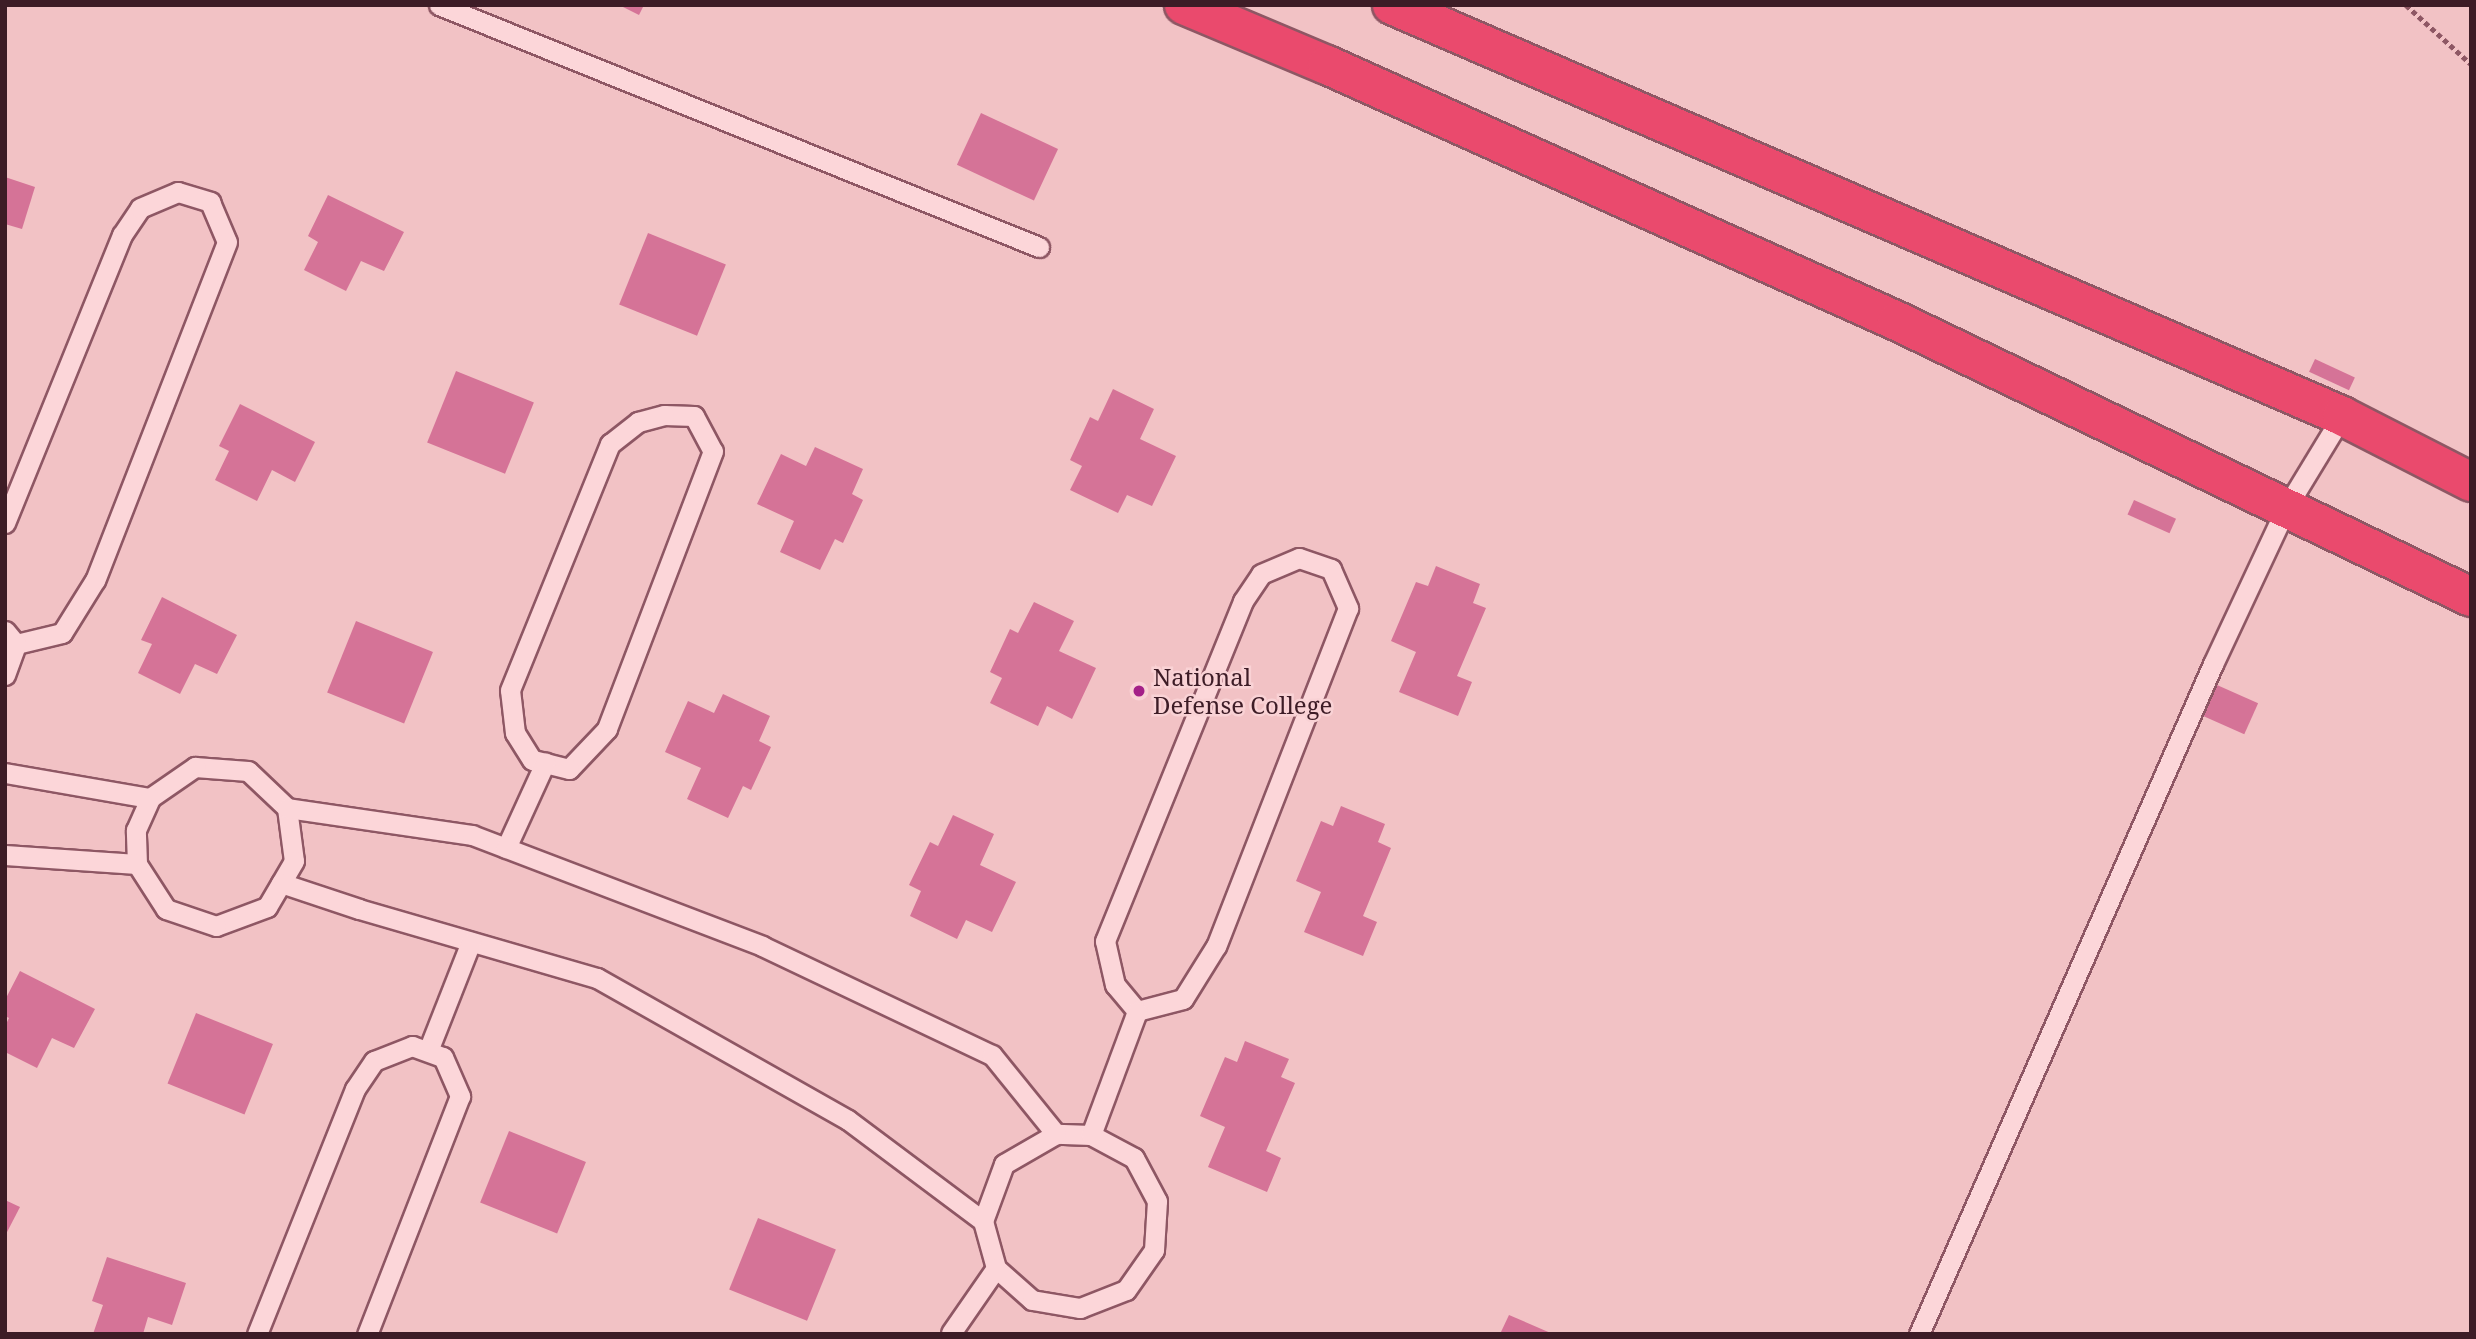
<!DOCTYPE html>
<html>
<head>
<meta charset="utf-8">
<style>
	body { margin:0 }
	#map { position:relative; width:2476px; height:1339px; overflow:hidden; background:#f2c2c5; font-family:"Noto Serif",serif }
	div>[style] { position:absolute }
	.building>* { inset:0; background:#d57397; transform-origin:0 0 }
	.path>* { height:4.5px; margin-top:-2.25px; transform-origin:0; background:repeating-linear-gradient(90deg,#8e5764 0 5px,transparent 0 8.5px) }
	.roads { filter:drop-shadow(2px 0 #8e5764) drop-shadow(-2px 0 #8e5764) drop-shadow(0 2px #8e5764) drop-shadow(0 -2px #8e5764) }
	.lane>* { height:19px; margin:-9.5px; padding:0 9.5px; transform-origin:9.5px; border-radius:9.5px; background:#fcd6d9 }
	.highway>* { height:38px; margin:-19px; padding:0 19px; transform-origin:19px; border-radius:19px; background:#ea4a6d }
	.dots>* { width:19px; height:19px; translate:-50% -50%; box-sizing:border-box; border:4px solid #f9d2d5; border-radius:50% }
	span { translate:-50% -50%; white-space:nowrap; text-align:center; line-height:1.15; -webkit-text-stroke:5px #f9d2d5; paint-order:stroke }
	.poi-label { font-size:24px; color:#3d1c26 }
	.left { translate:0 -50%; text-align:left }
	.frame { position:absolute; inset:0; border:7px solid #3d1c26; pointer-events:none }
</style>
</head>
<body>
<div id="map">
	<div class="building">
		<i style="clip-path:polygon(619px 5px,644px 5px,639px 15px)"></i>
		<i style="left:981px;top:113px;width:85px;height:57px;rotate:25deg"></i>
		<i style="clip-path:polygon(5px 177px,35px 187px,22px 229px,5px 224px)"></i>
		<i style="clip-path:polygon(328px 195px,404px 232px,384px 271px,361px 261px,346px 291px,304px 270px,318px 242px,308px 236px)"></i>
		<i style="left:648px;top:233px;width:84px;height:77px;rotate:22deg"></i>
		<i style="left:2315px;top:359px;width:44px;height:14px;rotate:25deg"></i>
		<i style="left:456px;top:371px;width:84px;height:77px;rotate:22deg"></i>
		<i style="clip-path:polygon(1113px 389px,1154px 409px,1140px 439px,1176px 456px,1152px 506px,1127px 495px,1118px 513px,1070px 490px,1082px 466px,1070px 460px,1090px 417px,1098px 421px)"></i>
		<i style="clip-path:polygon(240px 404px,315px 442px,295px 482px,272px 470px,257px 501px,215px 480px,229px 451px,219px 446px)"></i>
		<i style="clip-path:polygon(815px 447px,863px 469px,852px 494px,863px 500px,843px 543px,835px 539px,820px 570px,780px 552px,794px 521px,757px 504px,781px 454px,806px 466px)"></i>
		<i style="left:2134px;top:500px;width:46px;height:16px;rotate:24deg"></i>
		<i style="clip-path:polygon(1436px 566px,1480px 584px,1473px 603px,1486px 608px,1457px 676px,1472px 682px,1458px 716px,1399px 692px,1416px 652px,1391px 641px,1416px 582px,1428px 586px)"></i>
		<i style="clip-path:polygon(162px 597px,237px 635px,217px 674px,195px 664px,180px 694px,138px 673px,152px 644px,141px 640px)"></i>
		<i style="clip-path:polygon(1034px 602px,1074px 621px,1059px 651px,1096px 668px,1072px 719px,1047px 706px,1038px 726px,990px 703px,1002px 678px,990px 672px,1010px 629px,1018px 633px)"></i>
		<i style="left:356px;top:621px;width:83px;height:77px;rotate:22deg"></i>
		<i style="left:2217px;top:685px;width:45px;height:34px;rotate:24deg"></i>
		<i style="clip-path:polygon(723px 694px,770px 716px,759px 741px,771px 747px,751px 790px,743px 786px,728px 818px,687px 799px,701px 768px,665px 752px,688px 701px,714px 713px)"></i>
		<i style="clip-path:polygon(1341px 806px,1385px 824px,1378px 842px,1391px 848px,1363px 916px,1377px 922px,1363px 956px,1304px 932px,1321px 892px,1296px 881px,1321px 821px,1333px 826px)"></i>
		<i style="clip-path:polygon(953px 815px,994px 834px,980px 865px,1016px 882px,992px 932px,966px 920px,957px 939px,910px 916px,921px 891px,909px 885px,930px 842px,938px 846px)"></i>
		<i style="clip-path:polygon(20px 971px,95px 1009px,74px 1048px,52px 1038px,37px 1068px,5px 1052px,5px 1026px,9px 1018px,5px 1016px,5px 1000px)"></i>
		<i style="left:196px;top:1013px;width:83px;height:76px;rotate:22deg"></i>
		<i style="clip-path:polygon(1245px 1041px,1289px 1059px,1281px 1077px,1295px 1083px,1266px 1151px,1281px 1158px,1267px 1192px,1208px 1167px,1225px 1127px,1200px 1116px,1225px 1057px,1237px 1062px)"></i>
		<i style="left:509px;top:1131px;width:83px;height:77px;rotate:22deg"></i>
		<i style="clip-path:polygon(5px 1200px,20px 1207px,5px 1236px)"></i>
		<i style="left:758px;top:1218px;width:84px;height:77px;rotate:22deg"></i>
		<i style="clip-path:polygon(107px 1257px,186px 1283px,172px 1325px,148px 1317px,143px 1334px,93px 1334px,103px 1305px,92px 1301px)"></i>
		<i style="clip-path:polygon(1509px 1315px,1553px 1334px,1500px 1334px)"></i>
	</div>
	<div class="path">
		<i style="left:2406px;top:5px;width:88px;rotate:42.2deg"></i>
	</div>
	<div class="roads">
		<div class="lane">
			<i style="left:439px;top:5px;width:647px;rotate:21.97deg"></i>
			<i style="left:664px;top:415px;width:30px;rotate:2deg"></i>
			<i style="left:694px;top:416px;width:40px;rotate:62deg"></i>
			<i style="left:713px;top:451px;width:298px;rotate:110.9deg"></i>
			<i style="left:607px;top:729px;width:55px;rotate:133.5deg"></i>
			<i style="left:569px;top:769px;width:38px;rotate:-166deg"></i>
			<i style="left:532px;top:760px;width:32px;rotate:-122deg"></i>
			<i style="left:515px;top:733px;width:43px;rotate:-96.6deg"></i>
			<i style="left:510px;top:690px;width:266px;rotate:-67.9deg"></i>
			<i style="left:610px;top:444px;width:36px;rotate:-38deg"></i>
			<i style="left:638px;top:422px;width:27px;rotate:-15deg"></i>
			<i style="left:5px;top:523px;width:311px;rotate:-67.9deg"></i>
			<i style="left:122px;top:235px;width:32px;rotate:-56deg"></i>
			<i style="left:140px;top:208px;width:41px;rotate:-22.8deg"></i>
			<i style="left:178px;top:192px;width:34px;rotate:17deg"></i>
			<i style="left:210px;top:202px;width:43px;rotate:67deg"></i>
			<i style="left:227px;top:242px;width:363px;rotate:111.3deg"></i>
			<i style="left:95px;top:580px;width:62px;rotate:121.9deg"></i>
			<i style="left:62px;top:633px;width:47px;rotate:166.6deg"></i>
			<i style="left:16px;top:644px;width:17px;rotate:-130deg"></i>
			<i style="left:1299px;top:558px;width:34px;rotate:19deg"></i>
			<i style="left:1331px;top:569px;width:43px;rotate:66.4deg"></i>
			<i style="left:1348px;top:608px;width:363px;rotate:111.3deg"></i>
			<i style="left:1216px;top:946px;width:62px;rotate:121.9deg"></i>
			<i style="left:1183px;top:999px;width:48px;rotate:165.4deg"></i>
			<i style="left:1137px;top:1011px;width:34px;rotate:-130deg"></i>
			<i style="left:1115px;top:985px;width:45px;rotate:-102.8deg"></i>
			<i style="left:1105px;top:941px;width:367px;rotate:-67.9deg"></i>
			<i style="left:1243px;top:601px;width:32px;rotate:-56deg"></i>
			<i style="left:1261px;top:574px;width:41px;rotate:-22.8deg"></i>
			<i style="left:5px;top:675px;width:33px;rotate:-70deg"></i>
			<i style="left:195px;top:767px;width:53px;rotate:4.3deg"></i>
			<i style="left:248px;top:771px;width:54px;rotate:43.5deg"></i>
			<i style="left:287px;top:808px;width:53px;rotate:82.5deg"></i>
			<i style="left:294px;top:861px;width:53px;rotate:120.4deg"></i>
			<i style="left:267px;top:907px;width:54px;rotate:159.6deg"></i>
			<i style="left:216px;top:926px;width:53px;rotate:-161.2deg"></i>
			<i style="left:166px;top:909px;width:54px;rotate:-122.8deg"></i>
			<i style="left:137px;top:864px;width:34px;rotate:-92deg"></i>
			<i style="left:136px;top:830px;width:35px;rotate:-66deg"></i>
			<i style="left:150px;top:798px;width:55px;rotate:-34.6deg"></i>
			<i style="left:5px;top:773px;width:147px;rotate:9.8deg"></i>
			<i style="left:287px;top:808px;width:187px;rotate:8.3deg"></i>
			<i style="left:472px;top:835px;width:311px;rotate:20.9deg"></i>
			<i style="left:762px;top:946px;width:255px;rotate:25.4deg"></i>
			<i style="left:992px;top:1055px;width:102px;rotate:51deg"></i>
			<i style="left:506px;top:848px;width:94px;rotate:-65.4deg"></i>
			<i style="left:5px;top:855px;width:132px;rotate:3.9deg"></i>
			<i style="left:281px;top:883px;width:82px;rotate:18.4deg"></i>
			<i style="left:359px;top:909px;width:248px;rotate:16.2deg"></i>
			<i style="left:597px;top:978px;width:288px;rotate:29.5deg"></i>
			<i style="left:848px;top:1120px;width:169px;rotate:36.8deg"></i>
			<i style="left:983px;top:1221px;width:49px;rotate:74.5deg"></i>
			<i style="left:996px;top:1268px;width:48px;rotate:41.6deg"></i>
			<i style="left:1032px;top:1300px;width:49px;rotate:9.5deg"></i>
			<i style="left:1080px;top:1308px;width:49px;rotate:-21.4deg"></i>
			<i style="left:1126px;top:1290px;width:49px;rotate:-55deg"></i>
			<i style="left:1154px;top:1250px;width:49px;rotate:-86.5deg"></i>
			<i style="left:1157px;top:1201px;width:49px;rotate:-118.1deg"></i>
			<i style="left:1134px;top:1158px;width:49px;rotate:-151.9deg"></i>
			<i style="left:1091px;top:1135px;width:35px;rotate:-178deg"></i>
			<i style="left:1056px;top:1134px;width:60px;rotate:150deg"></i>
			<i style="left:1004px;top:1164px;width:61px;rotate:110.2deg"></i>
			<i style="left:428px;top:1051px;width:117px;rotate:-68.5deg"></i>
			<i style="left:1091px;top:1135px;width:132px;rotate:-69.6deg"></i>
			<i style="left:951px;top:1333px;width:79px;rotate:-55.3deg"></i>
			<i style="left:257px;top:1334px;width:264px;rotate:-68.2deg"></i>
			<i style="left:355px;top:1089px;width:34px;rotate:-56deg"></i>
			<i style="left:374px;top:1061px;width:41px;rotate:-21.5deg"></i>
			<i style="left:412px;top:1046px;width:33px;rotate:20deg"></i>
			<i style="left:443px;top:1057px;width:43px;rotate:66.4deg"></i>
			<i style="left:460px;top:1096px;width:256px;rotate:111.3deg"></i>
			<i style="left:1919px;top:1334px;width:732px;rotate:-66.31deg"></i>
			<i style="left:2213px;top:664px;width:172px;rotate:-64.9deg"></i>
			<i style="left:2286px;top:508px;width:108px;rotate:-58.7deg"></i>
		</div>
		<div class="highway">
			<i style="left:1184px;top:5px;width:155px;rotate:22.8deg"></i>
			<i style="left:1327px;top:65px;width:625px;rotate:24.19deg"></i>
			<i style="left:1897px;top:321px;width:637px;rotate:25.68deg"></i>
			<i style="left:1392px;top:5px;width:1035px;rotate:23.39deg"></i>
			<i style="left:2342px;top:416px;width:145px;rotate:27.1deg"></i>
		</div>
	</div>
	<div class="dots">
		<i style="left:1139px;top:691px;background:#a42088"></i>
	</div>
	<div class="poi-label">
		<span class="left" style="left:1153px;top:691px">National<br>Defense College</span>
	</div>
	<div class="frame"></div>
</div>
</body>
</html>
